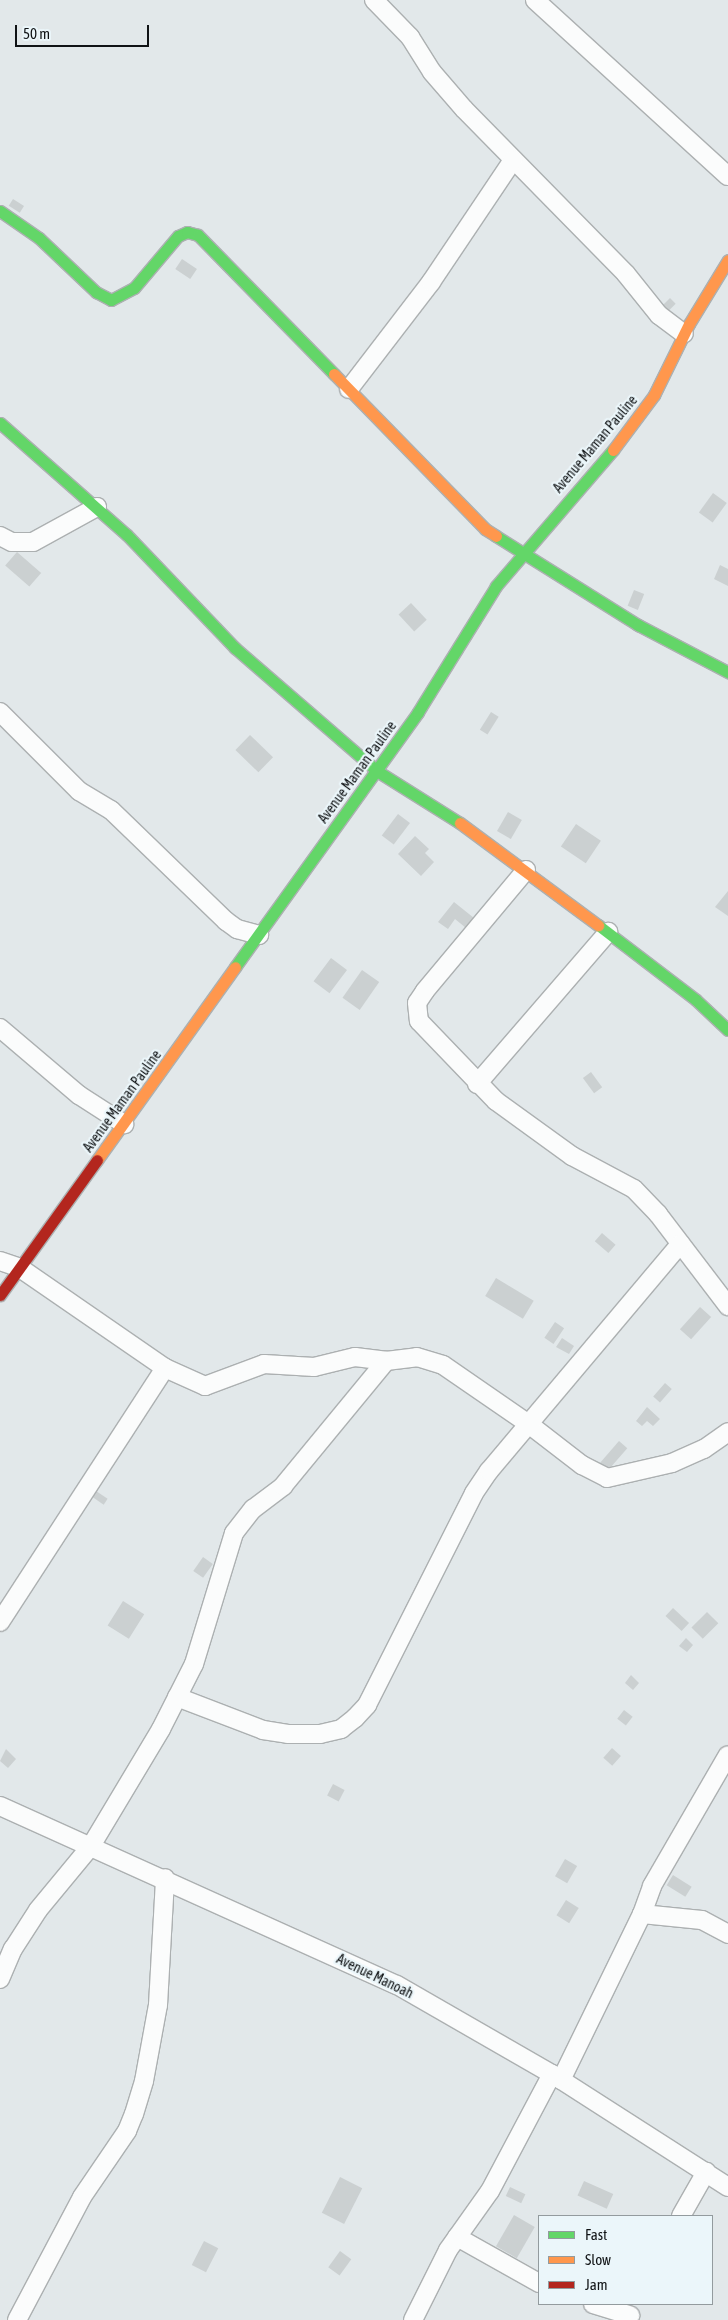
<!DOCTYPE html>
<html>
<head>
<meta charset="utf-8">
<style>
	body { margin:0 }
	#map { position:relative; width:728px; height:2320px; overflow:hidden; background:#e2e8ea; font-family:"Asap Condensed",sans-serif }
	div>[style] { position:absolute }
	.building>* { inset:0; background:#cbd0d1; transform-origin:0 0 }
	.roads { filter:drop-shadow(1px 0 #acb0b1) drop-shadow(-1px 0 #acb0b1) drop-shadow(0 1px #acb0b1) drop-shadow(0 -1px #acb0b1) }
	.street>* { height:18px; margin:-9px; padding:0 9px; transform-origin:9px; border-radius:9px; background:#fbfcfc }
	.fast>* { height:11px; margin:-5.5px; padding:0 5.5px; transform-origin:5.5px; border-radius:5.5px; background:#63d668 }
	.slow>* { height:11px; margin:-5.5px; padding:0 5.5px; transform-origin:5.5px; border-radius:5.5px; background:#ff974d }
	.jam>* { height:11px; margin:-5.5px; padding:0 5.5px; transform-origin:5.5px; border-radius:5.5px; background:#b3261e }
	span { translate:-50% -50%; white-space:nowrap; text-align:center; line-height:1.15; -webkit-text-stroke:4.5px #ebf6fa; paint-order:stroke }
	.street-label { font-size:14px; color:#101315 }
	.legend { position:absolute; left:538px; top:2215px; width:175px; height:90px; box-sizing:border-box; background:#ebf6fa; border:1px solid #939b9e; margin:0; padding:6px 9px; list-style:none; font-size:15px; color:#101315 }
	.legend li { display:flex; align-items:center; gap:10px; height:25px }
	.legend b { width:25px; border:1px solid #939b9e }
	.scale { position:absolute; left:15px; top:25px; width:134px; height:22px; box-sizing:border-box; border:2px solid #101315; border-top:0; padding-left:6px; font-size:15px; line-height:18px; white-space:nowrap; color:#101315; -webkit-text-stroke:4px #ebf6fa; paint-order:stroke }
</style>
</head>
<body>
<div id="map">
	<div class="building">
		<i style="left:13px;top:199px;width:13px;height:8px;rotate:32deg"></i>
		<i style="left:182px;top:259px;width:18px;height:12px;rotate:34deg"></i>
		<i style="left:670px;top:298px;width:8px;height:18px;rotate:45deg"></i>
		<i style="left:713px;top:493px;width:17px;height:24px;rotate:36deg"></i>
		<i style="left:17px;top:552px;width:32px;height:18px;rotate:41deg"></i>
		<i style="clip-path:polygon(720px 565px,728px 569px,728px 586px,714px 579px)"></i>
		<i style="left:634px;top:590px;width:11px;height:17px;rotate:22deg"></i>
		<i style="left:411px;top:603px;width:23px;height:17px;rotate:47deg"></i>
		<i style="left:491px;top:712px;width:9px;height:21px;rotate:32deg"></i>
		<i style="left:250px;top:735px;width:32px;height:21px;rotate:44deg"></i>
		<i style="left:508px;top:812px;width:16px;height:22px;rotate:30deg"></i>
		<i style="left:398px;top:814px;width:15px;height:27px;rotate:37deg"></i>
		<i style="left:576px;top:824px;width:30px;height:27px;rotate:34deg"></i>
		<i style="clip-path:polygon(415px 836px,429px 849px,425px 853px,434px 862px,421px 876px,398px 854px)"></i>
		<i style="clip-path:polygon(728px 891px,728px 916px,715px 907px)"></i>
		<i style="clip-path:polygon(454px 902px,474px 918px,466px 928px,455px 919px,448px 929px,438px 922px)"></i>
		<i style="left:331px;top:958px;width:20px;height:29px;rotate:37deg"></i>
		<i style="left:362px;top:970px;width:21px;height:34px;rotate:35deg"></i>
		<i style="left:591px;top:1072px;width:19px;height:10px;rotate:54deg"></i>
		<i style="left:602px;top:1233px;width:18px;height:11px;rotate:41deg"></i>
		<i style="left:496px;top:1278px;width:44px;height:21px;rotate:31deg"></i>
		<i style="left:700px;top:1307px;width:15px;height:30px;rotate:42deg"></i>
		<i style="left:555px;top:1322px;width:11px;height:19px;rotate:34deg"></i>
		<i style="clip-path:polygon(562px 1338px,574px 1346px,569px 1354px,556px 1347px)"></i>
		<i style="left:665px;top:1383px;width:9px;height:18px;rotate:41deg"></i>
		<i style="clip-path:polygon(647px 1407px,660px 1419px,653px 1426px,647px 1421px,642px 1426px,636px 1421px)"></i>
		<i style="left:619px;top:1441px;width:11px;height:33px;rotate:41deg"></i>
		<i style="left:96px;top:1491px;width:14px;height:7px;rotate:34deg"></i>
		<i style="left:203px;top:1557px;width:12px;height:17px;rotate:35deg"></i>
		<i style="left:123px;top:1601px;width:25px;height:29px;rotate:32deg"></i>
		<i style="left:673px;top:1608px;width:22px;height:11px;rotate:43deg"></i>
		<i style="left:707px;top:1612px;width:16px;height:22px;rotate:45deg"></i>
		<i style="clip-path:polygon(686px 1638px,693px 1645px,687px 1652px,679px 1646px)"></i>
		<i style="clip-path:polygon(631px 1675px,639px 1683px,633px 1690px,625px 1683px)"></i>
		<i style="left:624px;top:1710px;width:11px;height:11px;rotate:38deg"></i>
		<i style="left:612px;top:1748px;width:12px;height:13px;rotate:42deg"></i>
		<i style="clip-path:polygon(6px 1749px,16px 1759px,8px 1768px,0 1761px)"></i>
		<i style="left:333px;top:1784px;width:13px;height:13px;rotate:27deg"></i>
		<i style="left:565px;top:1859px;width:14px;height:20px;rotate:30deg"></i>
		<i style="left:673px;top:1875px;width:22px;height:12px;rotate:32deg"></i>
		<i style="left:566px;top:1900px;width:15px;height:18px;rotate:32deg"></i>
		<i style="left:340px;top:2177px;width:25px;height:40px;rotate:27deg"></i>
		<i style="left:584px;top:2181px;width:32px;height:16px;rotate:24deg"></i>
		<i style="left:510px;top:2187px;width:17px;height:10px;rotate:25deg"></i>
		<i style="left:514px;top:2215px;width:24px;height:36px;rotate:30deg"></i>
		<i style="left:204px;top:2241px;width:16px;height:27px;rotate:27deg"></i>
		<i style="left:340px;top:2251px;width:14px;height:20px;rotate:36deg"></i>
	</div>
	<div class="roads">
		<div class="street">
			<i style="left:374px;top:0;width:52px;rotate:45.8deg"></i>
			<i style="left:410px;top:37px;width:41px;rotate:57.8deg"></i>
			<i style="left:432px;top:72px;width:49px;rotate:49.1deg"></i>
			<i style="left:464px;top:109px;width:231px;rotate:45.5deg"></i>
			<i style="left:626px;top:274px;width:53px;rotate:51.2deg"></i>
			<i style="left:659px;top:315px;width:31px;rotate:37deg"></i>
			<i style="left:535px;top:0;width:261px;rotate:42.4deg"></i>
			<i style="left:349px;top:389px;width:135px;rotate:-52.5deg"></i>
			<i style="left:431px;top:282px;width:147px;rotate:-56.1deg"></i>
			<i style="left:0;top:536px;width:13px;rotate:27deg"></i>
			<i style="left:12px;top:542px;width:21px"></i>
			<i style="left:33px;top:542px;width:73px;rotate:-28.7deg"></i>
			<i style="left:0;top:712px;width:112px;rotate:45deg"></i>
			<i style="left:79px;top:791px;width:37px;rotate:31deg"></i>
			<i style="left:111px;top:810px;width:160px;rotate:44deg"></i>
			<i style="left:226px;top:921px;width:14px;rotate:36deg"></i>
			<i style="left:237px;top:929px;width:23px;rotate:15deg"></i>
			<i style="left:526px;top:870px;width:158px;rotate:129.9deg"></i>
			<i style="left:425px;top:991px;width:14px;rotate:124deg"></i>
			<i style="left:417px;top:1003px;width:18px;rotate:84deg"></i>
			<i style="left:419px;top:1021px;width:111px;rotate:46.1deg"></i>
			<i style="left:496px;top:1101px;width:94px;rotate:35.9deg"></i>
			<i style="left:572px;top:1156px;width:70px;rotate:28deg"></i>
			<i style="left:634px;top:1189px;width:35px;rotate:46deg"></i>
			<i style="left:658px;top:1214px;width:116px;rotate:52.7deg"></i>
			<i style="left:0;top:1028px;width:104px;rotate:40.3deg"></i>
			<i style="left:79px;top:1095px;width:54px;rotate:32.8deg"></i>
			<i style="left:477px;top:1084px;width:201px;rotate:-49.2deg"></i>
			<i style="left:0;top:1261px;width:21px;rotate:19deg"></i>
			<i style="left:20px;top:1268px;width:176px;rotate:34.6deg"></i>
			<i style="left:165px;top:1368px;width:44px;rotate:24.2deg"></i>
			<i style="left:205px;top:1386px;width:63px;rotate:-20.4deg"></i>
			<i style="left:264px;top:1364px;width:50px;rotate:3.4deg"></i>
			<i style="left:314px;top:1367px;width:42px;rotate:-13.7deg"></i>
			<i style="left:355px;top:1357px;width:31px;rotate:7deg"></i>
			<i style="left:386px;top:1361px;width:31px;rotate:-7deg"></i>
			<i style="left:417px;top:1357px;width:27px;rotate:17deg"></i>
			<i style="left:443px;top:1365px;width:106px;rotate:34.6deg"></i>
			<i style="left:530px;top:1425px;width:66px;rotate:37.6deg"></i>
			<i style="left:582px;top:1465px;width:28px;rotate:27deg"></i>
			<i style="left:607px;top:1478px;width:67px;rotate:-13deg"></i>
			<i style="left:672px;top:1463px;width:35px;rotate:-24deg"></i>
			<i style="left:704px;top:1449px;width:29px;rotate:-35deg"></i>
			<i style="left:0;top:1622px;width:303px;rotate:-57deg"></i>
			<i style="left:177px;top:1697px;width:92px;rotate:21deg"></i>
			<i style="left:263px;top:1730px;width:25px;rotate:9deg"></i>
			<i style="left:288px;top:1734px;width:32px"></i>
			<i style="left:320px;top:1734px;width:22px;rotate:-13deg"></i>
			<i style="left:341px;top:1729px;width:18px;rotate:-38deg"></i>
			<i style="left:355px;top:1718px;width:18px;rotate:-47deg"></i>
			<i style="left:367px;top:1705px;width:237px;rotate:-63.2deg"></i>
			<i style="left:474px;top:1493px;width:27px;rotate:-56deg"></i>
			<i style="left:489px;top:1471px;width:297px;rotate:-49.9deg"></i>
			<i style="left:0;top:1806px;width:435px;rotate:24.3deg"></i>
			<i style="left:397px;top:1985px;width:179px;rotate:29.9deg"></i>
			<i style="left:552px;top:2074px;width:209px;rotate:32.7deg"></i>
			<i style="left:642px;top:1914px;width:60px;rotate:5.7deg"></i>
			<i style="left:702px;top:1920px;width:30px;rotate:28deg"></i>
			<i style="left:0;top:1979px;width:33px;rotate:-67deg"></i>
			<i style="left:13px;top:1949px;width:46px;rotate:-57.3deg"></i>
			<i style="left:38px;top:1910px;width:83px;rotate:-50.4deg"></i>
			<i style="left:91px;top:1846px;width:136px;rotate:-59.1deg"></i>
			<i style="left:161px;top:1729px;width:73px;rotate:-63.1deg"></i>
			<i style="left:194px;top:1664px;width:137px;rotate:-73deg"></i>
			<i style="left:234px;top:1533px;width:31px;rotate:-52deg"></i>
			<i style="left:253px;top:1509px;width:38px;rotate:-37deg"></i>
			<i style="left:283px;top:1486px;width:162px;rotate:-50.5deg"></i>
			<i style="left:561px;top:2080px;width:185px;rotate:-64deg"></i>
			<i style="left:642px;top:1914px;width:30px;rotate:-70deg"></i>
			<i style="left:652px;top:1886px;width:151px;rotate:-59.9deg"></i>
			<i style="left:681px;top:2216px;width:51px;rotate:-60.4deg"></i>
			<i style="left:457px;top:2237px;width:94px;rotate:29.3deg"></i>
			<i style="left:593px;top:2304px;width:39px;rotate:17deg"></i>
			<i style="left:17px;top:2320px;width:139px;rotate:-62.1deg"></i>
			<i style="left:82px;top:2197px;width:80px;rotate:-55.7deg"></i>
			<i style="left:127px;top:2131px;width:18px;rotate:-68deg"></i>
			<i style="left:134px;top:2114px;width:34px;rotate:-73deg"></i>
			<i style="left:144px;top:2081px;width:77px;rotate:-79.6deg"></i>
			<i style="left:158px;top:2005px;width:127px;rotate:-86.8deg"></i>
			<i style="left:413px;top:2320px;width:78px;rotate:-63.4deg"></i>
			<i style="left:448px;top:2250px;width:72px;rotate:-54.6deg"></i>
			<i style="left:490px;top:2191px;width:132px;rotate:-62.1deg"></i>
		</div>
		<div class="fast">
			<i style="left:0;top:211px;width:47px;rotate:34.7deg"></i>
			<i style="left:39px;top:238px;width:79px;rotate:43.5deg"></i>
			<i style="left:96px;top:292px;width:17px;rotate:28deg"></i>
			<i style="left:111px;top:300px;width:26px;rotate:-28deg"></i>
			<i style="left:134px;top:288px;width:68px;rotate:-49.8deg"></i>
			<i style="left:178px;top:236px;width:10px;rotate:-24deg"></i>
			<i style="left:187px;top:232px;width:11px;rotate:15deg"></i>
			<i style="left:198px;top:235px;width:194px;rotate:45.6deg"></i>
			<i style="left:0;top:423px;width:169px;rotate:41.4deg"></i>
			<i style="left:127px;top:535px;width:156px;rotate:46.3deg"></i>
			<i style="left:235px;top:648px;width:188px;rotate:40.9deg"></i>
			<i style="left:377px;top:771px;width:98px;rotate:32.1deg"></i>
			<i style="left:496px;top:536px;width:168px;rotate:32.1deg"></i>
			<i style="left:638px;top:625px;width:102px;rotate:27.6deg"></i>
			<i style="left:598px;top:925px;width:123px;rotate:37.4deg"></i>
			<i style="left:696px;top:1000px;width:44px;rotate:43.2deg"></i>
			<i style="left:235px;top:967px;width:314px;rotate:-54.3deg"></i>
			<i style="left:418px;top:712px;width:148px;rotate:-58.2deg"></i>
			<i style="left:496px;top:586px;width:179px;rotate:-49.3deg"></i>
		</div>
		<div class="slow">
			<i style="left:334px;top:374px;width:216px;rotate:45.7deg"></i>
			<i style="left:485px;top:529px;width:13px;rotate:32deg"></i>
			<i style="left:613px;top:450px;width:69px;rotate:-53.3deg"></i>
			<i style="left:654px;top:395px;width:79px;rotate:-63.8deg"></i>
			<i style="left:689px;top:324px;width:75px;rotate:-58.6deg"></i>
			<i style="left:460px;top:823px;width:172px;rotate:36.5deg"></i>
			<i style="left:97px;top:1160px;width:237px;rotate:-54.4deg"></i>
		</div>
		<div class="jam">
			<i style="left:0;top:1295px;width:166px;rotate:-54.3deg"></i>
		</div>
	</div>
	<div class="street-label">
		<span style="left:595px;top:444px;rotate:-50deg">Avenue Maman Pauline</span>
		<span style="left:357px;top:772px;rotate:-54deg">Avenue Maman Pauline</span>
		<span style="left:122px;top:1101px;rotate:-54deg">Avenue Maman Pauline</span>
		<span style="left:375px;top:1976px;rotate:26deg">Avenue Manoah</span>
	</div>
	<ul class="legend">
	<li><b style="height:6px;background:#63d668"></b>Fast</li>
	<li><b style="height:6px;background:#ff974d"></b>Slow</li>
	<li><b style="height:6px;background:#b3261e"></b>Jam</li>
	</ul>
	<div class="scale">50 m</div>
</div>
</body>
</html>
